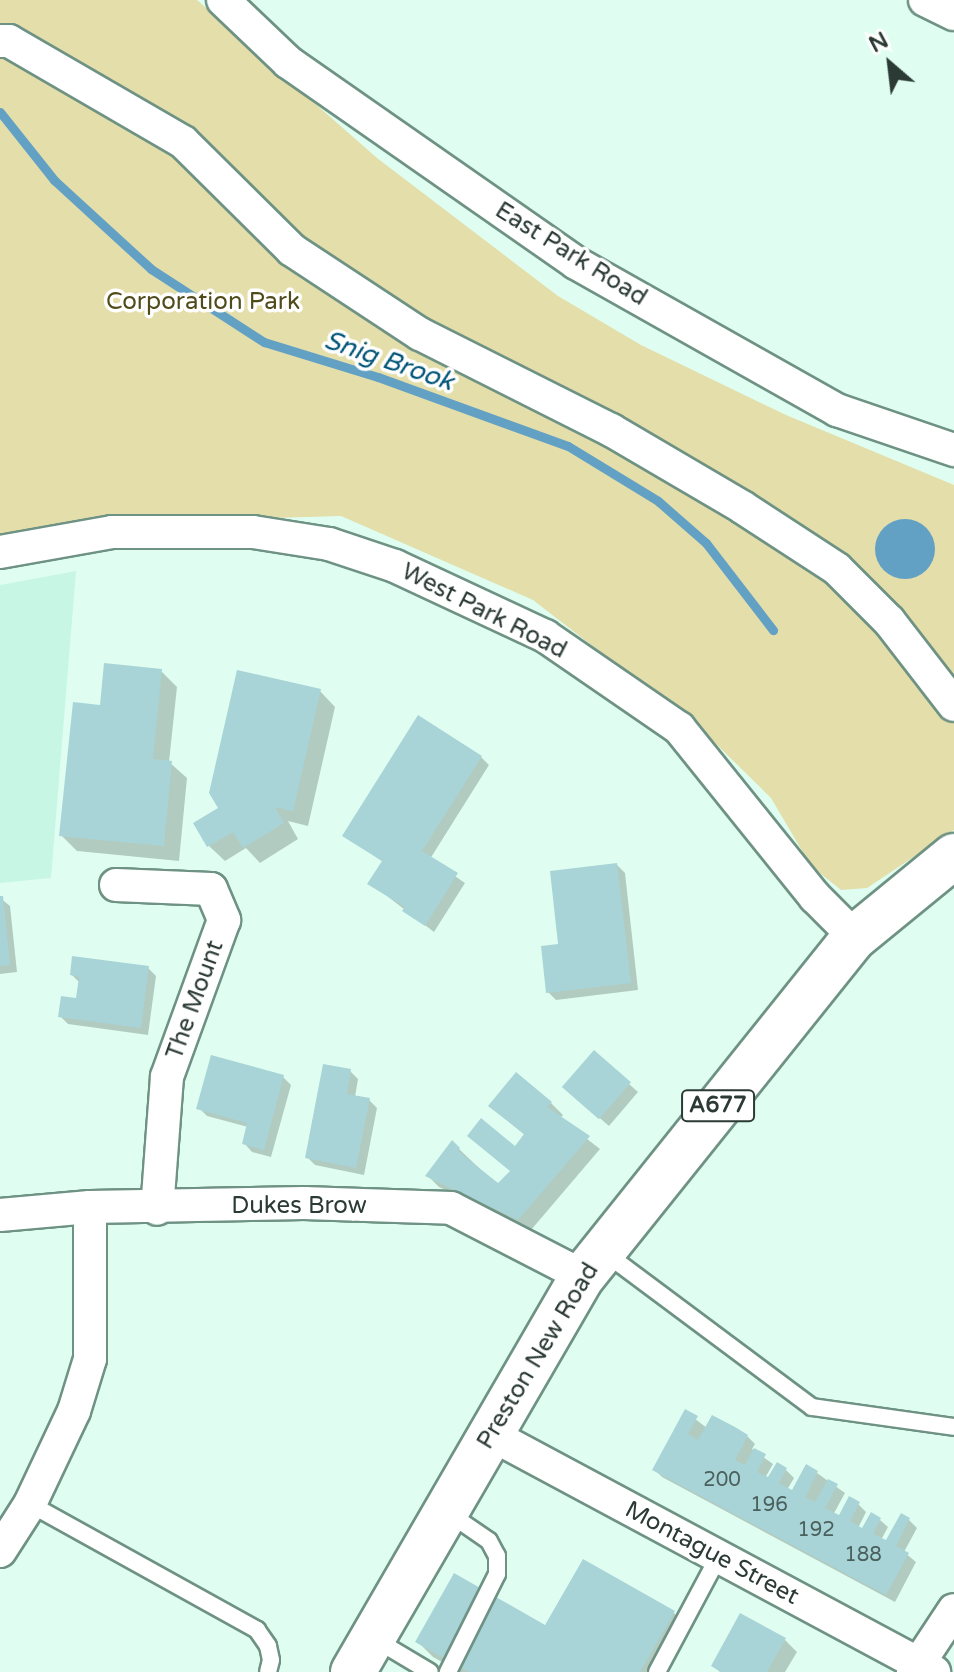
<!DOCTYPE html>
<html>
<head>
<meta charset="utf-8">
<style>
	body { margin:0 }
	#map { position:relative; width:954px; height:1672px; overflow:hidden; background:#dffef1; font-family:"Varela Round",sans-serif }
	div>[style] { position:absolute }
	.built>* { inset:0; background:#c7f7e4 }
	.green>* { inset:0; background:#e3deaa }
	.water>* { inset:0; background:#63a1c4 }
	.round { border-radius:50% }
	.shadow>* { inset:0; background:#0003 }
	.stream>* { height:9px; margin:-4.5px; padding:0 4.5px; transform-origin:4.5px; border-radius:4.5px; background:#63a1c4 }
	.building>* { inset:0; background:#a9d4d7; transform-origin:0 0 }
	.roads { filter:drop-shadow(2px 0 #6e9284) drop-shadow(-2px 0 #6e9284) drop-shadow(0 2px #6e9284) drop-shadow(0 -2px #6e9284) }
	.lane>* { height:16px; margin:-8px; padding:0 8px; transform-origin:8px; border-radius:8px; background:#fff }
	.street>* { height:32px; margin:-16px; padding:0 16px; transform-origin:16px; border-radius:16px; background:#fff }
	.highway>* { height:44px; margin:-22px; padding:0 22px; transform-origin:22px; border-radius:22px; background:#fff }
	span { translate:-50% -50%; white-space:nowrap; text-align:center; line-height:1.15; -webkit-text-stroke:7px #fff; paint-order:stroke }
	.number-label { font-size:20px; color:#4a605d }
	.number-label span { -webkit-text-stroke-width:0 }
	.shield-label span { padding:2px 6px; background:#fff; border:2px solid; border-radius:6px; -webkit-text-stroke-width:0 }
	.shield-label { font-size:22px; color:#2b3a34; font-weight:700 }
	.street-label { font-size:24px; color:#2b3a34 }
	.park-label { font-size:24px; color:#504b1a }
	.water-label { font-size:26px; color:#005477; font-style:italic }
	.north { position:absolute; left:850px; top:24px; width:80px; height:80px; -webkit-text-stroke:6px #fff; paint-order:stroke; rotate:332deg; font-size:22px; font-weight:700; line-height:32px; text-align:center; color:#2b3a34 }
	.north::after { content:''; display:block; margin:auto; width:28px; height:36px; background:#2b3a34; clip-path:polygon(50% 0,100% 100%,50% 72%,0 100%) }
</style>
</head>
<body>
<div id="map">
	<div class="built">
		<i style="clip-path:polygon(76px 571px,51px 878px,0 883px,0 585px)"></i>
	</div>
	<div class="green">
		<i style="clip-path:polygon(0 0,197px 0,377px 158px,558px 296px,641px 345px,786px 415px,954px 485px,954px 830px,867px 888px,841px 890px,811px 866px,771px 798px,704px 732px,533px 600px,341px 516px,132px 522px,0 536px)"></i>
	</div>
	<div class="water">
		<i class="round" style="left:875px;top:519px;width:60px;height:60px"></i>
	</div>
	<div class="shadow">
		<i style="clip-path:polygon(161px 671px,177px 687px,169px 762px,187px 778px,179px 861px,77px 851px,62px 836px)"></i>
		<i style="clip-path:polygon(320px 691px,335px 707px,308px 826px,288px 821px,298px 839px,260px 863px,246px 848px,225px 861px,209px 846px,221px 809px)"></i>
		<i style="clip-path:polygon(481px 757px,489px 765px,430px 859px,465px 883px,434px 932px,370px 883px,383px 862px,345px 835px)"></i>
		<i style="clip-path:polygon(617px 865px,625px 873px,638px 990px,556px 1000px,548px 992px,561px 946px)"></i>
		<i style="clip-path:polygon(0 898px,10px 906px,17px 972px,0 974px)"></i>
		<i style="clip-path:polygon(148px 968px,156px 976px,148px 1035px,68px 1024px,60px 1016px,77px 1000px,80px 983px,72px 975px)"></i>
		<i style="clip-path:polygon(594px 1053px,638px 1092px,609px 1126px,573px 1095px)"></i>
		<i style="clip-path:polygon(350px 1071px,358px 1079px,355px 1097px,369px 1100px,377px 1108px,364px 1175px,315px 1165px,307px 1157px)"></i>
		<i style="clip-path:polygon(517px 1075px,551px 1103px,563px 1115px,560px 1118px,600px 1149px,531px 1230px,439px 1187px,427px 1175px,459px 1149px,498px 1186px,512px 1172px,516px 1149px,526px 1136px,490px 1106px)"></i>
		<i style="clip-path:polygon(283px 1077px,291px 1085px,271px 1157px,252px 1152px,244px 1143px,248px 1127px,207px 1116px,199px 1108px)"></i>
		<i style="clip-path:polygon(686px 1412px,707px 1428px,747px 1436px,755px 1444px,752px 1449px,773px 1464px,765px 1478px,786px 1470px,794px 1478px,787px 1490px,793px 1493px,807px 1467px,817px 1473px,845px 1493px,833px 1515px,840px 1518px,858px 1504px,866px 1512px,858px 1528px,863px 1531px,880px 1520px,888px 1527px,881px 1540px,887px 1543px,901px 1516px,909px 1520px,917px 1528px,904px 1552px,916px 1562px,895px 1602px,662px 1477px,654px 1469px)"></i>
		<i style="clip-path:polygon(674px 1613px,689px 1629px,665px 1672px,460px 1672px,433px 1657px,417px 1641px)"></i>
		<i style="clip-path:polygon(785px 1640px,797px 1652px,785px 1672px,720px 1672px,713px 1666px)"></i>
	</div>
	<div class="stream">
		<i style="left:0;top:112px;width:87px;rotate:51.5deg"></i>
		<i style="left:54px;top:180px;width:132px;rotate:42.5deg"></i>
		<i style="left:151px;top:269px;width:135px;rotate:32.9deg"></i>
		<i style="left:264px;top:342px;width:119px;rotate:17.1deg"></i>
		<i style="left:378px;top:377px;width:202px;rotate:20deg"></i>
		<i style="left:568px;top:446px;width:105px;rotate:31.4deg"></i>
		<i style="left:658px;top:501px;width:64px;rotate:41.2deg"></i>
		<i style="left:706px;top:543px;width:110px;rotate:52.4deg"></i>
	</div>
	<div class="building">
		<i style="clip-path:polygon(104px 663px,162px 669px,153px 759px,172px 761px,164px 846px,59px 836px,73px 702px,100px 705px)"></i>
		<i style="clip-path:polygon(237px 670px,321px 689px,293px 811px,275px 807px,284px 823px,243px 848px,233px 832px,207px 847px,193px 823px,218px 808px,209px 793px)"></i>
		<i style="clip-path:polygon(418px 715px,482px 756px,422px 851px,458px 873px,425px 926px,402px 911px,405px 907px,367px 884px,382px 861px,342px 836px)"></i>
		<i style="clip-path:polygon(617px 863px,631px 983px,546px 993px,541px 946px,558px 944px,550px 871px)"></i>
		<i style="clip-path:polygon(0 896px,3px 896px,10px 965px,0 966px)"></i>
		<i style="clip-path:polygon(72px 956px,149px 966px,141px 1028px,58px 1017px,61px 996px,76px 998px,79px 977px,70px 975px)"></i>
		<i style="left:594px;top:1050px;width:49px;height:49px;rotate:41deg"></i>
		<i style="clip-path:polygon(211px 1055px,284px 1075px,264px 1150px,242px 1144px,247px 1123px,196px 1109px)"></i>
		<i style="clip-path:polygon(323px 1064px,351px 1069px,347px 1094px,370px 1098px,356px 1168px,305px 1158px)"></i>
		<i style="clip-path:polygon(516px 1072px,552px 1102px,547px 1107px,590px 1136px,518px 1220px,425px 1176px,452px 1140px,460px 1148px,458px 1151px,498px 1183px,510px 1171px,467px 1136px,481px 1118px,515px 1146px,524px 1134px,488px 1106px)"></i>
		<i style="clip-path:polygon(685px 1409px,698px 1416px,688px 1434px,698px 1440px,712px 1415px,735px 1427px,748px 1435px,735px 1460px,745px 1465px,754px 1448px,766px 1454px,757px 1472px,768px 1477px,777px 1462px,787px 1468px,779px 1483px,792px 1490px,806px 1464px,818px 1471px,805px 1497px,815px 1502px,828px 1479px,838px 1484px,825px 1508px,839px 1515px,849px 1496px,860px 1502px,850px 1521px,862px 1528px,871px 1512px,881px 1518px,873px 1534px,886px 1540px,901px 1513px,910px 1518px,896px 1546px,909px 1553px,886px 1595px,652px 1470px)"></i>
		<i style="clip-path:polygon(583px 1559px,675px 1611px,640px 1672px,469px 1672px,415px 1642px,454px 1573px,545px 1625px)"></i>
		<i style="clip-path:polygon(740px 1613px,786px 1638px,767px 1672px,721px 1672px,711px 1666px)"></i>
	</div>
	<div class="roads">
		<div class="lane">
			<i style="left:604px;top:1252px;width:259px;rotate:36.7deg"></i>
			<i style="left:812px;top:1407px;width:143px;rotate:8deg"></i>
			<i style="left:30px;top:1504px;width:260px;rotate:29deg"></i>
			<i style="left:257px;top:1630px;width:19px;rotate:55deg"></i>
			<i style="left:268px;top:1646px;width:14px;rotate:78deg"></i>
			<i style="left:271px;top:1660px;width:12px;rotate:104deg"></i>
			<i style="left:447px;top:1512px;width:51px;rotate:34.6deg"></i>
			<i style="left:489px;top:1541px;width:17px;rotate:62deg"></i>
			<i style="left:497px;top:1556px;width:18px;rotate:90deg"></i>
			<i style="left:497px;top:1574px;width:110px;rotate:116.6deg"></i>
			<i style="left:373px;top:1638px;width:66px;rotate:30.8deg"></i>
			<i style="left:657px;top:1672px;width:132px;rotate:-61.9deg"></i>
		</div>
		<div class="street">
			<i style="left:223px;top:0;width:90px;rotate:43.6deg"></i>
			<i style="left:288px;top:62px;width:351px;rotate:34.9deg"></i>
			<i style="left:576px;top:263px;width:300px;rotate:29.4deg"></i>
			<i style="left:837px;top:410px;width:124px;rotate:18.9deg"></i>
			<i style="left:925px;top:0;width:32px;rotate:26deg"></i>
			<i style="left:0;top:41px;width:9px"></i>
			<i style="left:9px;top:41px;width:201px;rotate:30.1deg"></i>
			<i style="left:183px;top:142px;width:153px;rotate:44.7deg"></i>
			<i style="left:292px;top:250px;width:153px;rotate:33.3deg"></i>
			<i style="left:420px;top:334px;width:214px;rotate:26.7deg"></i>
			<i style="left:611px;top:430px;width:152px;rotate:30.4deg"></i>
			<i style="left:742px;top:507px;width:113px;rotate:33.1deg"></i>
			<i style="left:837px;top:569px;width:74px;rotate:45deg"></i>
			<i style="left:889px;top:621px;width:106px;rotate:52.3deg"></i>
			<i style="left:0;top:552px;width:114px;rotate:-10.1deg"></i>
			<i style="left:112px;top:532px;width:141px"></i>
			<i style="left:253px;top:532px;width:77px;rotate:9deg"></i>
			<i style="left:329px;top:544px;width:70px;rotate:18.4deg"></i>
			<i style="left:395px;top:566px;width:166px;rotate:25deg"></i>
			<i style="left:545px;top:636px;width:163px;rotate:34.5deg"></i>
			<i style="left:679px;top:728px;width:217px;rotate:51.2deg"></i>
			<i style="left:815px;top:897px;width:57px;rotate:45deg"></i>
			<i style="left:116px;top:885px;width:95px;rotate:2.4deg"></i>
			<i style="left:211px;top:889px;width:34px;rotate:67deg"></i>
			<i style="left:224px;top:920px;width:167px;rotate:110deg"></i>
			<i style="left:167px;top:1077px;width:132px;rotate:94.3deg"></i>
			<i style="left:0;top:1215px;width:90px;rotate:-5.1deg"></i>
			<i style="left:90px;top:1207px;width:214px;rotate:-1.1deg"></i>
			<i style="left:304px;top:1203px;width:147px;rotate:1.9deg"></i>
			<i style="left:451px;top:1208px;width:148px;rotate:27.3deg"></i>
			<i style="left:490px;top:1434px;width:504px;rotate:28.19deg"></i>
			<i style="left:0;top:1551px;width:56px;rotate:-57.4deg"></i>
			<i style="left:30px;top:1504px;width:103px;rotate:-64.7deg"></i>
			<i style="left:74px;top:1411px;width:54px;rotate:-72.9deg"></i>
			<i style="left:90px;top:1359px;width:152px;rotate:-90deg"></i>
			<i style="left:913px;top:1672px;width:74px;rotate:-56.5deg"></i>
		</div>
		<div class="highway">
			<i style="left:353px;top:1672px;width:458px;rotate:-59.9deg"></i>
			<i style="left:583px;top:1276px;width:435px;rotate:-51.3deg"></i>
			<i style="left:855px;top:937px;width:128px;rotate:-39.3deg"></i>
		</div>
	</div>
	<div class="number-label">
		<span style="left:722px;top:1480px">200</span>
		<span style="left:769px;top:1505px">196</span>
		<span style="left:816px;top:1530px">192</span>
		<span style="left:863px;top:1555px">188</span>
	</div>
	<div class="shield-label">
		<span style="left:718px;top:1106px">A677</span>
	</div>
	<div class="street-label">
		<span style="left:571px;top:254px;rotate:32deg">East Park Road</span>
		<span style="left:484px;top:611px;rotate:27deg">West Park Road</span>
		<span style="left:195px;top:1000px;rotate:-70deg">The Mount</span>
		<span style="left:299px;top:1206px">Dukes Brow</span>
		<span style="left:538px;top:1356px;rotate:-59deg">Preston New Road</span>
		<span style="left:712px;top:1553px;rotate:28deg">Montague Street</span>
	</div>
	<div class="park-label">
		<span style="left:203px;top:302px">Corporation Park</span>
	</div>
	<div class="water-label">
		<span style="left:389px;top:361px;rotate:19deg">Snig Brook</span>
	</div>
	<div class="north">N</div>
</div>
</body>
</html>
